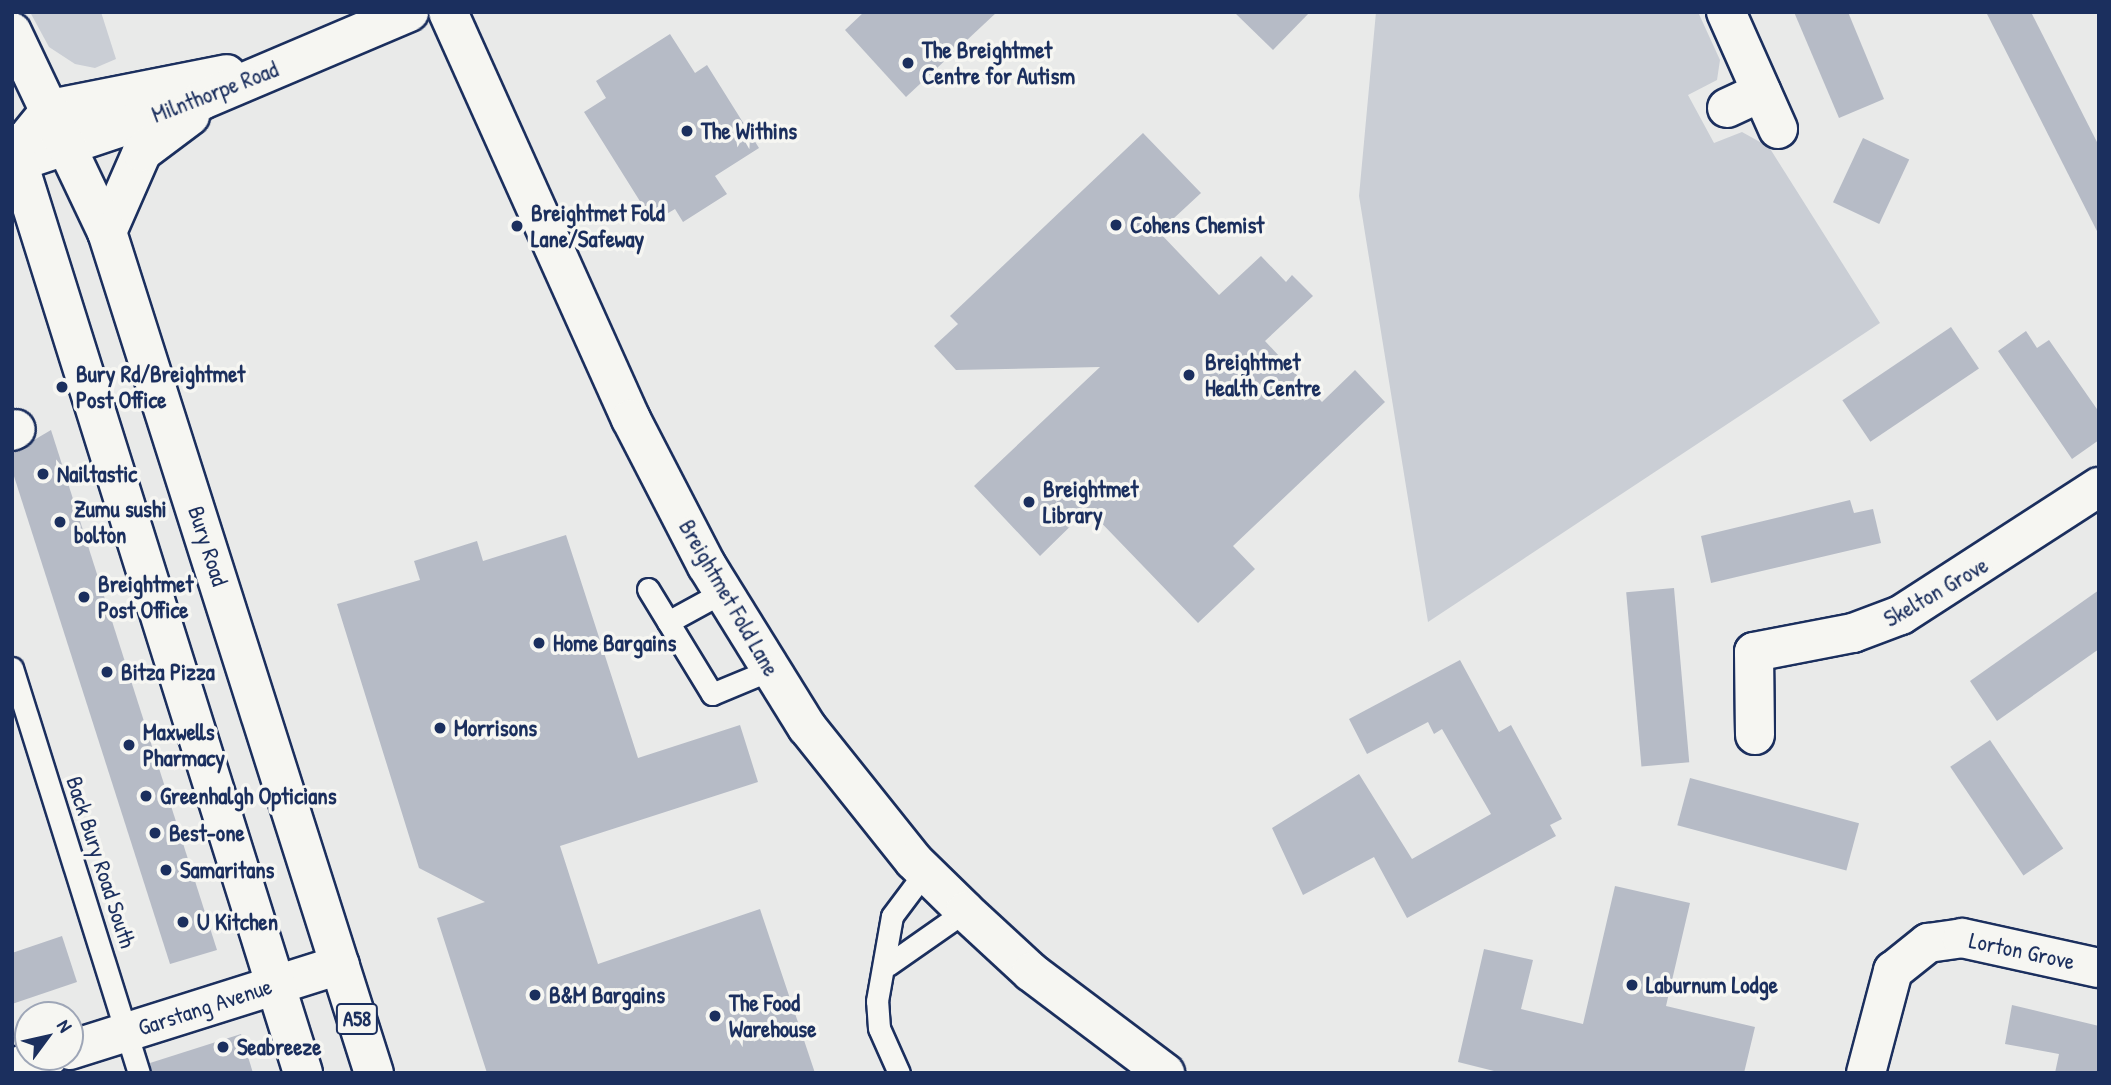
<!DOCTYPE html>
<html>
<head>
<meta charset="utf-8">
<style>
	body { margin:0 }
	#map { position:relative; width:2111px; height:1085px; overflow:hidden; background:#e9eae9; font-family:"Patrick Hand",sans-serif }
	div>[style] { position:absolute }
	.green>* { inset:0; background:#caced5 }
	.building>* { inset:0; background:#b6bbc6; transform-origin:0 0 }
	.roads { filter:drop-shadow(2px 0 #1b2f5e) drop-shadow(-2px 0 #1b2f5e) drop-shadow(0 2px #1b2f5e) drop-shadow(0 -2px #1b2f5e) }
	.service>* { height:21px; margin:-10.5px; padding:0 10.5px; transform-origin:10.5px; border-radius:10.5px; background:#f6f6f2 }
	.minor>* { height:38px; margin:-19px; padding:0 19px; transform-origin:19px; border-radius:19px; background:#f6f6f2 }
	.tertiary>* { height:38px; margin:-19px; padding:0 19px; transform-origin:19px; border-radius:19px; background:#f6f6f2 }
	.trunk>* { height:38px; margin:-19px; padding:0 19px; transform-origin:19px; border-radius:19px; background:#f6f6f2 }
	.dots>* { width:19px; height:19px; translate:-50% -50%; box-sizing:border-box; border:4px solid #f6f6f2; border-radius:50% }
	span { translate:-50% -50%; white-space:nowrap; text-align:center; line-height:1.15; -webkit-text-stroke:7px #f6f6f2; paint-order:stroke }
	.shield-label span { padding:2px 5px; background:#f6f6f2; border:2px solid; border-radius:5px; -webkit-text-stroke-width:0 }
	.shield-label { font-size:21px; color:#1b2f5e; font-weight:700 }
	.poi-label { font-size:23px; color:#1b2f5e; font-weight:700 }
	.left { translate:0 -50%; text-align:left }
	.street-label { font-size:23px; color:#1b2f5e }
	.frame { position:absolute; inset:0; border:14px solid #1b2f5e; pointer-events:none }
	.north { position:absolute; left:14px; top:1001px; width:70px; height:70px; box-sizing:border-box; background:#f6f6f2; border:2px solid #9ea6b7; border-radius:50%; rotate:57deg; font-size:19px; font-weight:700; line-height:28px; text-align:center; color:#1b2f5e }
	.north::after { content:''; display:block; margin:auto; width:24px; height:32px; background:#1b2f5e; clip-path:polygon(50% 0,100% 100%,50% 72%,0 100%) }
</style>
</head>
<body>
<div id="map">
	<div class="green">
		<i style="clip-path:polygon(30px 12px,101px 12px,116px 59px,95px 68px,75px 64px,49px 47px)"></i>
		<i style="clip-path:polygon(1376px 12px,1698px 12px,1720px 60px,1717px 80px,1688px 95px,1714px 143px,1742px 132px,1769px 147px,1880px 323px,1428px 622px,1359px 196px)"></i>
	</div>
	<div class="building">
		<i style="clip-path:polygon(864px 12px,997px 12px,906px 97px,845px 30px)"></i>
		<i style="clip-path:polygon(1234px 12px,1310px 12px,1273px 50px)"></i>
		<i style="clip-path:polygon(1794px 12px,1848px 12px,1884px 99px,1839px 118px)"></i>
		<i style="clip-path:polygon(1986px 12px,2031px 12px,2099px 146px,2099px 235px)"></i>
		<i style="clip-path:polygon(670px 34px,695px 73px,707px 65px,759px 148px,715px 176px,727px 194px,683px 222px,675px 209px,653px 222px,584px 112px,606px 98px,596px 81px)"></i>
		<i style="clip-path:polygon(1143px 133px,1201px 193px,1159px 232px,1219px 295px,1261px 256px,1286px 282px,1292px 275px,1313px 296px,1265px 341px,1322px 402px,1355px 370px,1385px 402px,1233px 546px,1255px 569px,1198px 623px,1088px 509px,1040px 556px,974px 486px,1100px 367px,956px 370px,934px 346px,958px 324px,950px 316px)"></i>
		<i style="left:1863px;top:138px;width:51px;height:71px;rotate:25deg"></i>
		<i style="left:1951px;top:327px;width:50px;height:131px;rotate:56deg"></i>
		<i style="clip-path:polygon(2026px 331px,2037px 348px,2049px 340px,2099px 412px,2099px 440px,2072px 459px,1998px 351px)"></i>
		<i style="clip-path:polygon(51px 430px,217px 950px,170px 964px,12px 470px,12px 453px)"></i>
		<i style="clip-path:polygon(1850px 500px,1854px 513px,1873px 509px,1881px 543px,1711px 583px,1701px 536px)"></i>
		<i style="clip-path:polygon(566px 535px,638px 758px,740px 725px,758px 782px,560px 846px,598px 964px,760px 909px,815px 1073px,487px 1073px,437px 918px,485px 902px,419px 868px,337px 604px,420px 580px,414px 561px,477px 541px,483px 561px)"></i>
		<i style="left:1674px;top:588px;width:175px;height:48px;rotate:85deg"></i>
		<i style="clip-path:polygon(2099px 590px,2099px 649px,1997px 721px,1970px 681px)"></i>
		<i style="clip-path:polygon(1460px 660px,1499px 732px,1511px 725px,1562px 819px,1550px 825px,1556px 836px,1407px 918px,1374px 857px,1303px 895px,1272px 828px,1359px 774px,1412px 859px,1491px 814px,1442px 729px,1434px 734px,1428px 722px,1367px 754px,1349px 719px)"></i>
		<i style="left:1990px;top:740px;width:131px;height:48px;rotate:56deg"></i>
		<i style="left:1690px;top:778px;width:175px;height:49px;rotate:15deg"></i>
		<i style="clip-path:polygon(1615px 886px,1690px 903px,1666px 1006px,1755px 1027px,1744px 1073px,1502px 1073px,1458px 1062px,1484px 949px,1533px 960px,1521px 1009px,1583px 1024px)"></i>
		<i style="clip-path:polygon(62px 936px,77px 982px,12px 1004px,12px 953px)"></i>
		<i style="clip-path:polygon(2012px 1005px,2099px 1026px,2099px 1073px,2055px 1073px,2059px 1054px,2005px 1044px)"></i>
		<i style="clip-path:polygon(241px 1034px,253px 1073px,152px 1073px,150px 1063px)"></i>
	</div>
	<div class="roads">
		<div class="service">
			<i style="left:648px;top:589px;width:123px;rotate:58.6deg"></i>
			<i style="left:712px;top:694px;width:63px;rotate:-22.5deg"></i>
			<i style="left:668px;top:622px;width:63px;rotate:-28.6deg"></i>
			<i style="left:12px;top:668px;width:424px;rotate:72.6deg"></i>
			<i style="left:888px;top:965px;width:94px;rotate:-35deg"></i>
			<i style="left:899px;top:1073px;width:49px;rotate:-114deg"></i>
			<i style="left:879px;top:1028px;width:27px;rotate:-94deg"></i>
			<i style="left:877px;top:1001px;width:86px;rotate:-80deg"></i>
			<i style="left:892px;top:916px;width:55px;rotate:-53.1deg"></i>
		</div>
		<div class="minor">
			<i style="left:448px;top:12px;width:446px;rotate:65.8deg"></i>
			<i style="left:631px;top:419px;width:165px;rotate:62.7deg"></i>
			<i style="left:707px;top:566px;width:190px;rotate:58.2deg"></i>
			<i style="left:807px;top:727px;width:171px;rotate:51.4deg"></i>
			<i style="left:914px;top:861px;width:71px;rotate:44.4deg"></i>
			<i style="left:965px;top:911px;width:90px;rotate:42.7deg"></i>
			<i style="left:1031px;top:972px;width:168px;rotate:37deg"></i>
			<i style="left:1726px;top:12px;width:128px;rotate:66deg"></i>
			<i style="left:1727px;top:108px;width:38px;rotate:-25deg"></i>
			<i style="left:12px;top:431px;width:4px;rotate:-27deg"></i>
			<i style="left:1755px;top:735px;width:83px;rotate:-90.7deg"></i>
			<i style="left:1754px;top:652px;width:101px;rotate:-10.9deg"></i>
			<i style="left:1853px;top:633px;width:51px;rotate:-20.6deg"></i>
			<i style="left:1901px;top:615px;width:236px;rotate:-32.9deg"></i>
			<i style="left:70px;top:1050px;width:283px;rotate:-17.5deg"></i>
			<i style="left:12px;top:1068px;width:38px;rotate:-17deg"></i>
			<i style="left:1866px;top:1073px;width:106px;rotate:-75.2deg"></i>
			<i style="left:1893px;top:971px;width:45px;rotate:-38.7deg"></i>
			<i style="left:1928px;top:943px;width:34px;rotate:-8deg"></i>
			<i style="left:1962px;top:938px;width:140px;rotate:12.4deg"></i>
		</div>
		<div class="tertiary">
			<i style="left:30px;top:135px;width:33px;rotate:-51deg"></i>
			<i style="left:51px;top:109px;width:179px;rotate:-11.2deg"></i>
			<i style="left:17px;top:162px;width:195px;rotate:-18.5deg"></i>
			<i style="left:202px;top:100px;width:225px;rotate:-23deg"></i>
			<i style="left:107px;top:232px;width:87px;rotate:-66.4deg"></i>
			<i style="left:142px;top:152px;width:60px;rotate:-36.9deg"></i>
		</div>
		<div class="trunk">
			<i style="left:12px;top:32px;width:221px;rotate:64.6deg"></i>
			<i style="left:107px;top:232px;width:882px;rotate:72.39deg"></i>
			<i style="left:12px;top:143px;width:974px;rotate:72.62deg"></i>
		</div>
	</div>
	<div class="dots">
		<i style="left:908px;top:63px;background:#1b2f5e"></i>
		<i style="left:687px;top:131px;background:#1b2f5e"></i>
		<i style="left:1116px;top:225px;background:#1b2f5e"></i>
		<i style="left:517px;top:226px;background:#1b2f5e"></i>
		<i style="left:1189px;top:375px;background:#1b2f5e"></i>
		<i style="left:62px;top:387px;background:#1b2f5e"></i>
		<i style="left:43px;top:474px;background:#1b2f5e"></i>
		<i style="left:1029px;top:502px;background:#1b2f5e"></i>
		<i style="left:60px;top:522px;background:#1b2f5e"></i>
		<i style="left:84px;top:597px;background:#1b2f5e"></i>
		<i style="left:539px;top:643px;background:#1b2f5e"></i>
		<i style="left:107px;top:672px;background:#1b2f5e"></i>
		<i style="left:440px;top:728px;background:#1b2f5e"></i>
		<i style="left:129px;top:745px;background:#1b2f5e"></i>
		<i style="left:146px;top:796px;background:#1b2f5e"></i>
		<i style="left:155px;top:833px;background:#1b2f5e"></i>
		<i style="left:166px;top:870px;background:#1b2f5e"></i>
		<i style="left:183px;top:922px;background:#1b2f5e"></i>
		<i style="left:1632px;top:985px;background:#1b2f5e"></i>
		<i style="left:535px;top:995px;background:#1b2f5e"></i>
		<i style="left:715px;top:1016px;background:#1b2f5e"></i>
		<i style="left:223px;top:1047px;background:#1b2f5e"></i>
	</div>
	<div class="shield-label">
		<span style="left:357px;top:1019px">A58</span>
	</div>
	<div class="poi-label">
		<span class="left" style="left:922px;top:63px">The Breightmet<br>Centre for Autism</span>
		<span class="left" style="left:701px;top:131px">The Withins</span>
		<span class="left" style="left:531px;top:226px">Breightmet Fold<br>Lane/Safeway</span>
		<span class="left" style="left:1130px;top:225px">Cohens Chemist</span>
		<span class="left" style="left:1205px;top:375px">Breightmet<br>Health Centre</span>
		<span class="left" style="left:76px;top:387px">Bury Rd/Breightmet<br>Post Office</span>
		<span class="left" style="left:57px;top:474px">Nailtastic</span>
		<span class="left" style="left:1043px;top:502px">Breightmet<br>Library</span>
		<span class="left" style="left:74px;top:522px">Zumu sushi<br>bolton</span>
		<span class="left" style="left:98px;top:597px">Breightmet<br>Post Office</span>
		<span class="left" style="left:553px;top:643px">Home Bargains</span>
		<span class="left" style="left:121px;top:672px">Bitza Pizza</span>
		<span class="left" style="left:454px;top:728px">Morrisons</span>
		<span class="left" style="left:143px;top:745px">Maxwells<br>Pharmacy</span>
		<span class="left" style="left:160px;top:796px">Greenhalgh Opticians</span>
		<span class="left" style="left:169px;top:833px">Best-one</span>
		<span class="left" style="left:180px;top:870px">Samaritans</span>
		<span class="left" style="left:197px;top:922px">U Kitchen</span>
		<span class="left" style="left:1646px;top:985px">Laburnum Lodge</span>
		<span class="left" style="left:549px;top:995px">B&amp;M Bargains</span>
		<span class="left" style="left:729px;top:1016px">The Food<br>Warehouse</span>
		<span class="left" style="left:237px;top:1047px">Seabreeze</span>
	</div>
	<div class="street-label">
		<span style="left:215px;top:92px;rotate:-21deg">Milnthorpe Road</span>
		<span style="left:208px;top:546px;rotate:72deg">Bury Road</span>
		<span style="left:1936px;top:592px;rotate:-30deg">Skelton Grove</span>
		<span style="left:729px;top:598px;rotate:60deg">Breightmet Fold Lane</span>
		<span style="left:101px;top:862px;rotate:72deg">Back Bury Road South</span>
		<span style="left:2022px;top:951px;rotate:12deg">Lorton Grove</span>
		<span style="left:205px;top:1007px;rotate:-18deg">Garstang Avenue</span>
	</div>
	<div class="frame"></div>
	<div class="north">N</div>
</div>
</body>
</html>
